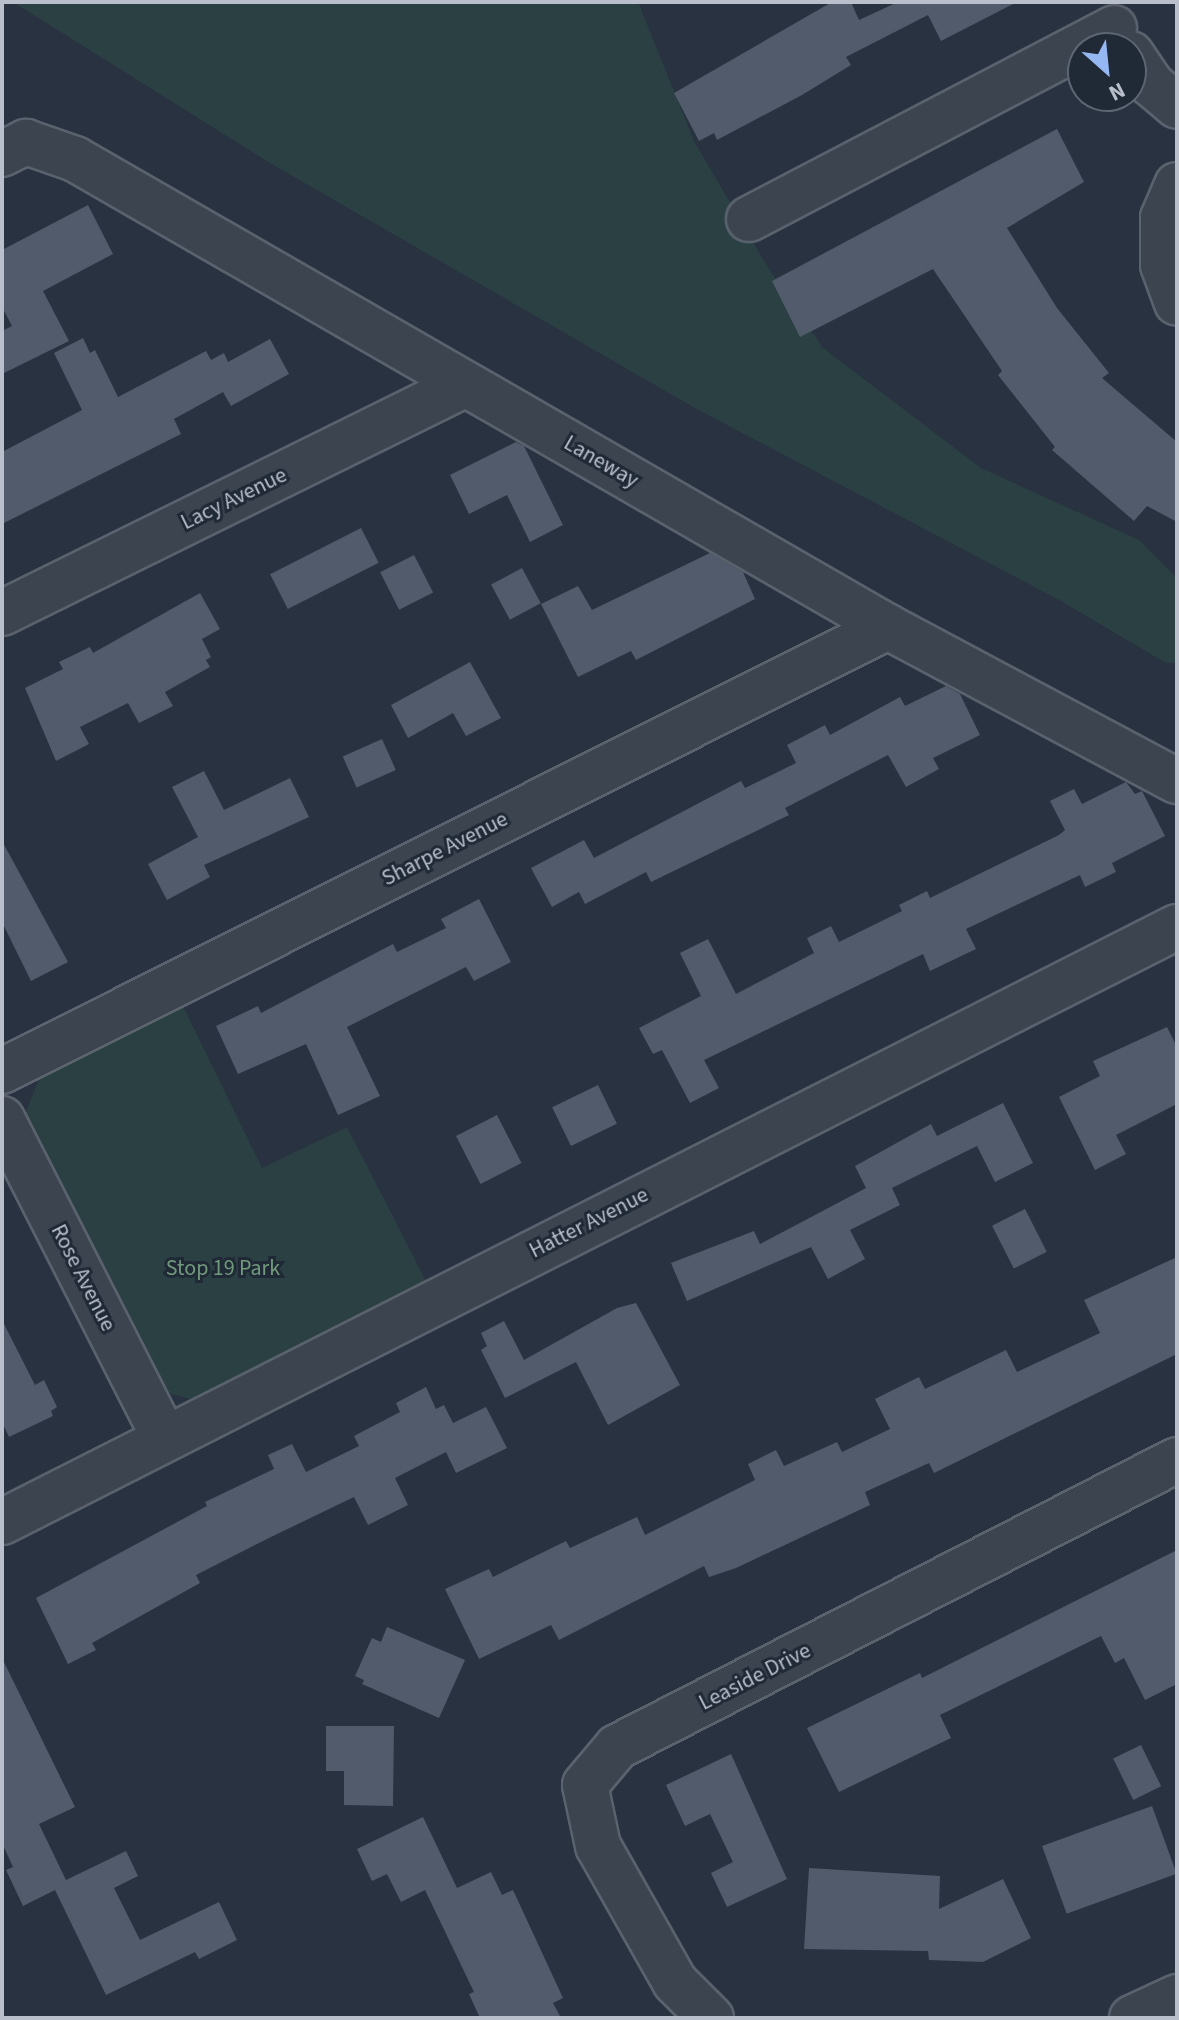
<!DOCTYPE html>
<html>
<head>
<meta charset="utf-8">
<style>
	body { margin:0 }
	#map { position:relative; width:1179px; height:2020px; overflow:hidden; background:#283241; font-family:"Source Sans 3",sans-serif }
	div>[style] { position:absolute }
	.green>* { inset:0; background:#2b4043 }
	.building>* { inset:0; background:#515b6b; transform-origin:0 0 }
	.roads { filter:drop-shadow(2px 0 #5a626e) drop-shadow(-2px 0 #5a626e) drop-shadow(0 2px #5a626e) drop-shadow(0 -2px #5a626e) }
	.minor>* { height:44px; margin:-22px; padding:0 22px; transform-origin:22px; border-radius:22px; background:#3c4450 }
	span { translate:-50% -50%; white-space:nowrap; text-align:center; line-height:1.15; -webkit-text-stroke:6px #202936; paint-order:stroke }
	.street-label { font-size:22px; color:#b9bfcb }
	.park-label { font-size:22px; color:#719a7b }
	.frame { position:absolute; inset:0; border:4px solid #b9bfcb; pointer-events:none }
	.north { position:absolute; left:1067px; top:32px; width:80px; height:80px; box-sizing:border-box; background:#202936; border:2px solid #5d6572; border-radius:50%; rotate:153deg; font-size:22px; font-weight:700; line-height:32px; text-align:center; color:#b9bfcb }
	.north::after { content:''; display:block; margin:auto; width:28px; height:36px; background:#95b8f3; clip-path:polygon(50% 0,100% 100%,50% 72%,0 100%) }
</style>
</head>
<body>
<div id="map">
	<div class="green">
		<i style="clip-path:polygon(13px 2px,638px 2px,694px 141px,770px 271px,823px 348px,981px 468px,1139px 540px,1177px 578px,1177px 663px,1166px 663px,1061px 601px,695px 408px,270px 163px)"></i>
		<i style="clip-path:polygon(183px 1006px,262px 1168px,347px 1127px,428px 1285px,194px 1400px,171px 1394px,160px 1382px,25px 1114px,39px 1079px)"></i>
	</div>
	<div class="building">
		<i style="clip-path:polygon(832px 2px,851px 2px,859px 20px,898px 2px,1017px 2px,941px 41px,928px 15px,846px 57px,851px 65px,802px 95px,717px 140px,714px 133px,699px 141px,674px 93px)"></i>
		<i style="clip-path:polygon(1057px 129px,1084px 182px,1007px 228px,1057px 308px,1109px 373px,1102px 378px,1177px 442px,1177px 522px,1147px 506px,1134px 521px,1052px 450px,1055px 447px,998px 375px,1002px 371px,933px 269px,800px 337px,772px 281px)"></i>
		<i style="clip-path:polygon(88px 205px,113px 254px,43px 291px,69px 341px,2px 374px,2px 331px,12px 326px,2px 307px,2px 250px)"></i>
		<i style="clip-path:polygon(83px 338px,90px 353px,95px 350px,118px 397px,206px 351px,211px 360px,224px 353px,228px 362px,270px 339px,289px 374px,231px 406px,223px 392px,174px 419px,181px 434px,2px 524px,2px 452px,82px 410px,54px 353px)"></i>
		<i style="clip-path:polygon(516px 442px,524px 446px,563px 525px,530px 542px,507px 495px,469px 514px,450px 475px)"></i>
		<i style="left:361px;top:528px;width:39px;height:102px;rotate:63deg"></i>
		<i style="clip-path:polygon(710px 553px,743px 572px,755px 599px,636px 660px,631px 651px,578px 677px,541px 604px,578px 586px,592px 610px)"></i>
		<i style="left:414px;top:555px;width:42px;height:38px;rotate:63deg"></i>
		<i style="left:522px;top:568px;width:40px;height:35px;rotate:62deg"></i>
		<i style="clip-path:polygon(200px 593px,220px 629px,202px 639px,211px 657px,206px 660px,210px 667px,165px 692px,173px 706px,139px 723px,128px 703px,80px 727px,89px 744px,56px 761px,25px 688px,63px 669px,59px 662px,90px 647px,93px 653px)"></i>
		<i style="clip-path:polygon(470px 662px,501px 718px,466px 736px,453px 713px,408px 738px,391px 705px)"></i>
		<i style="clip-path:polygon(946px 686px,960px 694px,980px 735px,933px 758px,939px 769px,906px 787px,888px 755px,785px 808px,789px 815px,651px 882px,646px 872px,585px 904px,579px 892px,552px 907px,531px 868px,584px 840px,594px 858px,741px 781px,745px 788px,796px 763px,787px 745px,825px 725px,830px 735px,900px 697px,905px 706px)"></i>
		<i style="left:382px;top:739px;width:34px;height:43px;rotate:66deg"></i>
		<i style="clip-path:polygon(204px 771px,224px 810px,290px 778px,309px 817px,204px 865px,210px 877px,167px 900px,148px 864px,198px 837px,172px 787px)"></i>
		<i style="clip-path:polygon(1126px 782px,1135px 794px,1142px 791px,1165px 836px,1112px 863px,1116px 872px,1085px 887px,1080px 875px,966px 929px,976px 949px,930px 971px,923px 954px,704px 1060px,719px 1088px,690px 1103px,662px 1050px,653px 1054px,639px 1028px,701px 996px,680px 953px,708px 939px,736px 994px,814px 953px,807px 938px,831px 926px,839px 942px,902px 911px,899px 905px,927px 891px,930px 898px,1059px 835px,1065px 830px,1050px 801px,1074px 789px,1082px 804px)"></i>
		<i style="clip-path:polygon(2px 841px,68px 962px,31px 981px,2px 922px)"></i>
		<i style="clip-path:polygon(479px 899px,511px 962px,474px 981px,466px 967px,347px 1027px,380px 1096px,338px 1115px,306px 1044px,238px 1074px,216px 1026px,258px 1006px,261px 1013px,393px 944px,397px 952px,446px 928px,441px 919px)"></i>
		<i style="clip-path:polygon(1167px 1027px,1177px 1047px,1177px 1104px,1116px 1135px,1126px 1154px,1095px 1170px,1059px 1097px,1100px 1076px,1093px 1061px)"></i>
		<i style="left:598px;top:1085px;width:43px;height:51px;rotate:64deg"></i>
		<i style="clip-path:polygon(1003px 1103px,1033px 1163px,995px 1182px,977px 1146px,892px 1188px,900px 1205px,850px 1230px,865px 1259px,828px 1279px,811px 1247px,687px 1301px,671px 1263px,754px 1231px,760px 1244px,866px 1188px,855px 1166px,931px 1124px,937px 1136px)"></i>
		<i style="left:497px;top:1115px;width:54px;height:46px;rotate:63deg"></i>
		<i style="left:1025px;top:1209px;width:48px;height:37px;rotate:63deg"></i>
		<i style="clip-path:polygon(1177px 1257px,1177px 1354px,934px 1473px,929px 1463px,865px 1492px,870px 1505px,736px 1568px,709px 1577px,704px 1566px,559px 1640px,551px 1625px,479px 1659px,445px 1589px,489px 1569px,493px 1577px,566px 1541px,570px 1548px,637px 1517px,645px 1535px,755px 1480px,748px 1464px,776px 1450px,784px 1466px,837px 1442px,842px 1452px,890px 1429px,875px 1399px,919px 1377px,925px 1389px,1006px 1350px,1017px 1372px,1100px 1333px,1084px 1300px)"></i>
		<i style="clip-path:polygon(636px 1303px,680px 1385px,608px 1425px,576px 1362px,505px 1398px,481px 1350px,487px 1346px,481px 1333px,504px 1321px,524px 1360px,617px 1308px)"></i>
		<i style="clip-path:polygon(2px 1320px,35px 1385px,44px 1380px,57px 1407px,51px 1411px,53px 1416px,9px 1437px,2px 1422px)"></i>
		<i style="clip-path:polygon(426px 1387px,436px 1409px,444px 1405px,453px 1423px,486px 1407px,507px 1448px,456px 1473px,446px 1452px,395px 1478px,408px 1505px,368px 1525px,354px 1497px,271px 1537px,196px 1575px,200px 1583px,92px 1643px,96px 1650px,68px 1664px,36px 1598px,207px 1506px,205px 1502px,274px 1469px,268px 1455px,292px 1444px,306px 1472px,359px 1446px,354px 1436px,400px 1412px,396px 1403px)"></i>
		<i style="clip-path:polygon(1177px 1550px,1177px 1684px,1145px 1700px,1124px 1658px,1115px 1663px,1101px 1636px,940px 1715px,951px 1738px,839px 1792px,807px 1728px,920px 1673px,922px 1678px)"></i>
		<i style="clip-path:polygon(387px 1627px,465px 1660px,439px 1718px,362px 1684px,364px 1680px,355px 1676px,372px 1638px,381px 1642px)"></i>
		<i style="clip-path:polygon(2px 1658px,75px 1807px,39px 1824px,66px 1880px,126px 1851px,138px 1876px,114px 1888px,140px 1940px,219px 1902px,237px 1940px,199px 1959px,195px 1952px,106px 1995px,55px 1890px,23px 1906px,6px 1870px,13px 1867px,2px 1843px)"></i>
		<i style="clip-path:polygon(326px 1726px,394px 1726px,393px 1806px,344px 1805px,344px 1771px,326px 1771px)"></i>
		<i style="left:1141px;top:1745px;width:46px;height:31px;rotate:64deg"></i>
		<i style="clip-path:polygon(731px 1754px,787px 1879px,727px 1907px,711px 1873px,733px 1862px,710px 1814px,685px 1826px,666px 1785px)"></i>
		<i style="left:1152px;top:1806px;width:72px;height:117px;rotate:70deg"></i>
		<i style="clip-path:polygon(423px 1817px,457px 1888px,491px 1872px,502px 1895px,513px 1890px,563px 1998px,553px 2003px,561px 2018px,480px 2018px,469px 1994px,474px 1992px,425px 1890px,401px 1902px,387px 1874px,372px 1881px,357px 1849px)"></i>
		<i style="clip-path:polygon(809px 1868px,940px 1876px,939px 1909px,1003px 1879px,1031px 1938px,983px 1962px,929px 1960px,928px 1951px,804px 1949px)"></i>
	</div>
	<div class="roads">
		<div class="minor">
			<i style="left:1131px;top:54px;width:36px;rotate:56deg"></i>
			<i style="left:1151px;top:84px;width:34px;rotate:40deg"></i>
			<i style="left:2px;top:154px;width:27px;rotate:-27deg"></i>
			<i style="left:26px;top:142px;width:52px;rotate:19.1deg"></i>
			<i style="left:75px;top:159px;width:938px;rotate:29.93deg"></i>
			<i style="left:888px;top:627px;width:327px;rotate:28.1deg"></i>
			<i style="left:1177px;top:185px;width:36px;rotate:113deg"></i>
			<i style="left:1163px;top:218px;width:47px;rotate:90deg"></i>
			<i style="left:1163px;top:265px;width:40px;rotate:69.8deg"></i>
			<i style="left:749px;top:219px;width:412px;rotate:-27.6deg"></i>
			<i style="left:2px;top:613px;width:517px;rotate:-26.27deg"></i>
			<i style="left:2px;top:1071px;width:991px;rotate:-26.62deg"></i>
			<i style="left:2px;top:1119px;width:357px;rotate:63deg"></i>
			<i style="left:2px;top:1522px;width:1317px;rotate:-26.86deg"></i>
			<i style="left:711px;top:2018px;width:51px;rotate:-135deg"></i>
			<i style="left:675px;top:1982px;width:156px;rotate:-119.5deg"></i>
			<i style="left:598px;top:1846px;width:62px;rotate:-102deg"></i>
			<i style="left:585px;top:1785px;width:50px;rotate:-49.9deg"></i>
			<i style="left:617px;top:1747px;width:629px;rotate:-27.14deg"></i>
			<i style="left:1132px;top:2018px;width:50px;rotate:-25deg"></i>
		</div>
	</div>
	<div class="street-label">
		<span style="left:601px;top:462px;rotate:30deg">Laneway</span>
		<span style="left:234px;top:499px;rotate:-26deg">Lacy Avenue</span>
		<span style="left:445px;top:849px;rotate:-27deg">Sharpe Avenue</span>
		<span style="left:589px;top:1223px;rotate:-27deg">Hatter Avenue</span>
		<span style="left:83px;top:1278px;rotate:63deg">Rose Avenue</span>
		<span style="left:755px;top:1677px;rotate:-27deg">Leaside Drive</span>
	</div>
	<div class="park-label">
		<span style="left:223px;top:1269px">Stop 19 Park</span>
	</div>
	<div class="frame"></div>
	<div class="north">N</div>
</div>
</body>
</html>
